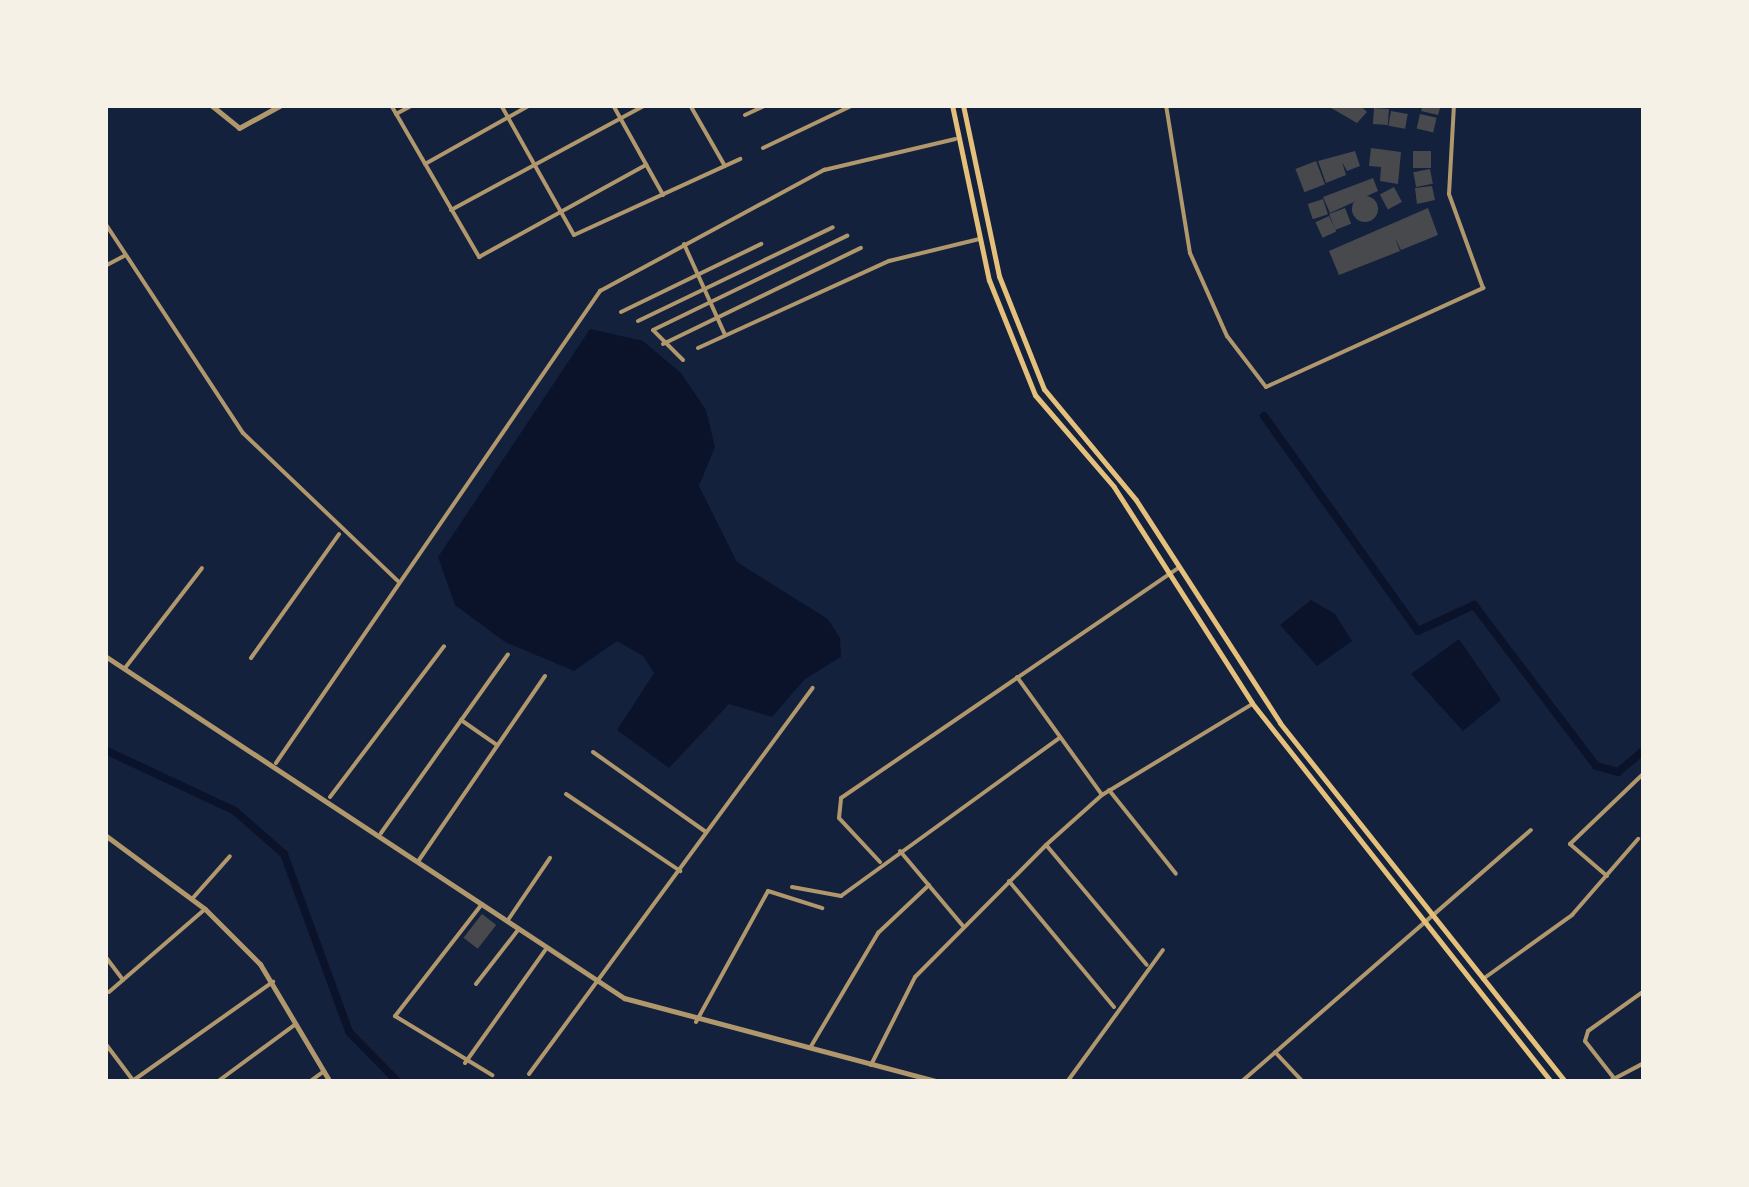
<!DOCTYPE html>
<html>
<head>
<meta charset="utf-8">
<style>
	body { margin:0 }
	#map { position:relative; width:1749px; height:1187px; overflow:hidden; background:#14213d; font-family:"Fira Sans Condensed",sans-serif }
	div>[style] { position:absolute }
	.water>* { inset:0; background:#0b132b }
	.canal>* { height:8px; margin:-4px; padding:0 4px; transform-origin:4px; border-radius:4px; background:#0b132b }
	.building>* { inset:0; background:#48494c; transform-origin:0 0 }
	.round { border-radius:50% }
	.minor>* { height:4px; margin:-2px; padding:0 2px; transform-origin:2px; border-radius:2px; background:#b1986c }
	.tertiary>* { height:5px; margin:-2.5px; padding:0 2.5px; transform-origin:2.5px; border-radius:2.5px; background:#b1986c }
	.secondary>* { height:5px; margin:-2.5px; padding:0 2.5px; transform-origin:2.5px; border-radius:2.5px; background:#e5c07b }
	span { translate:-50% -50%; white-space:nowrap; text-align:center; line-height:1.15; -webkit-text-stroke:10px #f6f1e7; paint-order:stroke }
	.frame { position:absolute; inset:0; border:108px solid #f6f1e7; pointer-events:none }
</style>
</head>
<body>
<div id="map">
	<div class="water">
		<i style="clip-path:polygon(590px 329px,643px 341px,681px 373px,706px 410px,715px 447px,699px 486px,737px 562px,828px 619px,840px 638px,841px 657px,805px 679px,772px 717px,729px 704px,669px 768px,617px 730px,654px 673px,643px 656px,617px 641px,574px 671px,505px 642px,455px 605px,438px 557px)"></i>
		<i style="clip-path:polygon(1311px 600px,1335px 614px,1352px 641px,1317px 666px,1280px 625px)"></i>
		<i style="clip-path:polygon(1459px 639px,1501px 700px,1463px 731px,1411px 674px)"></i>
	</div>
	<div class="canal">
		<i style="left:1264px;top:416px;width:264px;rotate:54.4deg"></i>
		<i style="left:1418px;top:631px;width:62px;rotate:-24.9deg"></i>
		<i style="left:1474px;top:605px;width:202px;rotate:52.8deg"></i>
		<i style="left:1596px;top:766px;width:23px;rotate:15deg"></i>
		<i style="left:1618px;top:772px;width:34px;rotate:-40deg"></i>
		<i style="left:105px;top:750px;width:144px;rotate:25.1deg"></i>
		<i style="left:235px;top:811px;width:65px;rotate:41.3deg"></i>
		<i style="left:284px;top:854px;width:189px;rotate:69.9deg"></i>
		<i style="left:349px;top:1032px;width:70px;rotate:45.6deg"></i>
	</div>
	<div class="building">
		<i style="clip-path:polygon(1326px 105px,1360px 105px,1367px 112px,1357px 123px)"></i>
		<i style="clip-path:polygon(1423px 105px,1441px 105px,1438px 115px,1421px 111px)"></i>
		<i style="left:1374px;top:108px;width:15px;height:16px;rotate:4deg"></i>
		<i style="left:1391px;top:111px;width:17px;height:15px;rotate:10deg"></i>
		<i style="left:1420px;top:114px;width:17px;height:15px;rotate:13deg"></i>
		<i style="clip-path:polygon(1371px 148px,1401px 152px,1398px 184px,1380px 181px,1381px 167px,1369px 166px)"></i>
		<i style="clip-path:polygon(1355px 151px,1360px 166px,1347px 171px,1342px 162px,1346px 175px,1326px 183px,1318px 161px)"></i>
		<i style="left:1413px;top:151px;width:18px;height:17px"></i>
		<i style="left:1316px;top:161px;width:25px;height:22px;rotate:69deg"></i>
		<i style="left:1430px;top:169px;width:15px;height:17px;rotate:79deg"></i>
		<i style="clip-path:polygon(1373px 178px,1378px 191px,1330px 213px,1323px 197px)"></i>
		<i style="clip-path:polygon(1432px 186px,1435px 200px,1417px 204px,1415px 188px)"></i>
		<i style="left:1394px;top:187px;width:17px;height:16px;rotate:62deg"></i>
		<i class="round" style="left:1352px;top:196px;width:26px;height:26px"></i>
		<i style="left:1323px;top:199px;width:16px;height:16px;rotate:72deg"></i>
		<i style="left:1345px;top:208px;width:17px;height:17px;rotate:69deg"></i>
		<i style="clip-path:polygon(1428px 208px,1438px 235px,1401px 250px,1395px 238px,1400px 251px,1339px 275px,1329px 251px)"></i>
		<i style="left:1329px;top:216px;width:17px;height:15px;rotate:65deg"></i>
		<i style="left:482px;top:914px;width:18px;height:30px;rotate:38deg"></i>
	</div>
	<div class="minor">
		<i style="left:391px;top:105px;width:176px;rotate:59.9deg"></i>
		<i style="left:479px;top:257px;width:191px;rotate:-28.9deg"></i>
		<i style="left:501px;top:105px;width:149px;rotate:60.7deg"></i>
		<i style="left:574px;top:235px;width:183px;rotate:-24.6deg"></i>
		<i style="left:613px;top:105px;width:103px;rotate:60.9deg"></i>
		<i style="left:690px;top:105px;width:70px;rotate:60.2deg"></i>
		<i style="left:1166px;top:105px;width:150px;rotate:80.8deg"></i>
		<i style="left:1190px;top:253px;width:91px;rotate:66deg"></i>
		<i style="left:1227px;top:336px;width:64px;rotate:52.6deg"></i>
		<i style="left:1266px;top:387px;width:239px;rotate:-24.5deg"></i>
		<i style="left:1483px;top:288px;width:100px;rotate:-109.9deg"></i>
		<i style="left:1449px;top:194px;width:89px;rotate:-86.8deg"></i>
		<i style="left:396px;top:114px;width:19px;rotate:-28deg"></i>
		<i style="left:745px;top:115px;width:23px;rotate:-25deg"></i>
		<i style="left:763px;top:148px;width:100px;rotate:-25.5deg"></i>
		<i style="left:425px;top:164px;width:120px;rotate:-29.3deg"></i>
		<i style="left:451px;top:210px;width:221px;rotate:-28.4deg"></i>
		<i style="left:105px;top:223px;width:251px;rotate:56.7deg"></i>
		<i style="left:243px;top:433px;width:214px;rotate:43.7deg"></i>
		<i style="left:684px;top:244px;width:100px;rotate:65.7deg"></i>
		<i style="left:105px;top:266px;width:21px;rotate:-28deg"></i>
		<i style="left:621px;top:312px;width:156px;rotate:-25.9deg"></i>
		<i style="left:638px;top:321px;width:216px;rotate:-25.7deg"></i>
		<i style="left:663px;top:344px;width:220px;rotate:-25.9deg"></i>
		<i style="left:698px;top:348px;width:210px;rotate:-24.5deg"></i>
		<i style="left:889px;top:261px;width:93px;rotate:-13.7deg"></i>
		<i style="left:683px;top:360px;width:42px;rotate:-135deg"></i>
		<i style="left:653px;top:330px;width:216px;rotate:-25.9deg"></i>
		<i style="left:251px;top:658px;width:152px;rotate:-54.6deg"></i>
		<i style="left:125px;top:668px;width:126px;rotate:-52.4deg"></i>
		<i style="left:1017px;top:677px;width:145px;rotate:54.2deg"></i>
		<i style="left:461px;top:720px;width:44px;rotate:34.8deg"></i>
		<i style="left:593px;top:752px;width:138px;rotate:35.3deg"></i>
		<i style="left:276px;top:763px;width:573px;rotate:-55.53deg"></i>
		<i style="left:600px;top:291px;width:255px;rotate:-28.4deg"></i>
		<i style="left:824px;top:170px;width:135px;rotate:-13.3deg"></i>
		<i style="left:1109px;top:790px;width:107px;rotate:51.4deg"></i>
		<i style="left:566px;top:794px;width:138px;rotate:34deg"></i>
		<i style="left:330px;top:797px;width:189px;rotate:-52.9deg"></i>
		<i style="left:381px;top:833px;width:219px;rotate:-54.6deg"></i>
		<i style="left:1047px;top:846px;width:155px;rotate:50deg"></i>
		<i style="left:900px;top:851px;width:98px;rotate:50deg"></i>
		<i style="left:419px;top:860px;width:223px;rotate:-55.6deg"></i>
		<i style="left:880px;top:862px;width:60px;rotate:-133deg"></i>
		<i style="left:839px;top:818px;width:20px;rotate:-84deg"></i>
		<i style="left:841px;top:798px;width:408px;rotate:-34.3deg"></i>
		<i style="left:1607px;top:876px;width:49px;rotate:-139.1deg"></i>
		<i style="left:1570px;top:844px;width:103px;rotate:-43.8deg"></i>
		<i style="left:1009px;top:881px;width:164px;rotate:50.2deg"></i>
		<i style="left:792px;top:887px;width:50px;rotate:10.4deg"></i>
		<i style="left:841px;top:896px;width:269px;rotate:-35.9deg"></i>
		<i style="left:192px;top:899px;width:57px;rotate:-48.5deg"></i>
		<i style="left:482px;top:904px;width:142px;rotate:127.8deg"></i>
		<i style="left:395px;top:1016px;width:114px;rotate:31.3deg"></i>
		<i style="left:508px;top:920px;width:75px;rotate:-55.9deg"></i>
		<i style="left:105px;top:956px;width:30px;rotate:53deg"></i>
		<i style="left:1483px;top:979px;width:110px;rotate:-35.7deg"></i>
		<i style="left:1572px;top:915px;width:101px;rotate:-49deg"></i>
		<i style="left:476px;top:984px;width:68px;rotate:-52.1deg"></i>
		<i style="left:109px;top:992px;width:127px;rotate:-40.8deg"></i>
		<i style="left:696px;top:1022px;width:149px;rotate:-61.2deg"></i>
		<i style="left:768px;top:891px;width:57px;rotate:17.5deg"></i>
		<i style="left:105px;top:1043px;width:45px;rotate:53.1deg"></i>
		<i style="left:810px;top:1048px;width:134px;rotate:-59.4deg"></i>
		<i style="left:878px;top:933px;width:70px;rotate:-43.3deg"></i>
		<i style="left:1275px;top:1052px;width:41px;rotate:47deg"></i>
		<i style="left:465px;top:1063px;width:140px;rotate:-54.6deg"></i>
		<i style="left:871px;top:1065px;width:98px;rotate:-63.4deg"></i>
		<i style="left:915px;top:977px;width:186px;rotate:-45.2deg"></i>
		<i style="left:1046px;top:845px;width:75px;rotate:-41.8deg"></i>
		<i style="left:1102px;top:795px;width:175px;rotate:-31.2deg"></i>
		<i style="left:529px;top:1074px;width:479px;rotate:-53.7deg"></i>
		<i style="left:131px;top:1082px;width:174px;rotate:-35.2deg"></i>
		<i style="left:217px;top:1082px;width:98px;rotate:-36.3deg"></i>
		<i style="left:309px;top:1082px;width:17px;rotate:-36deg"></i>
		<i style="left:1067px;top:1082px;width:163px;rotate:-54deg"></i>
		<i style="left:1241px;top:1082px;width:384px;rotate:-41deg"></i>
		<i style="left:1608px;top:1082px;width:41px;rotate:-27.8deg"></i>
		<i style="left:1617px;top:1082px;width:52px;rotate:-128deg"></i>
		<i style="left:1585px;top:1041px;width:10px;rotate:-73deg"></i>
		<i style="left:1588px;top:1031px;width:69px;rotate:-35.5deg"></i>
	</div>
	<div class="tertiary">
		<i style="left:211px;top:105px;width:36px;rotate:39deg"></i>
		<i style="left:239px;top:128px;width:48px;rotate:-28.7deg"></i>
		<i style="left:105px;top:656px;width:622px;rotate:33.38deg"></i>
		<i style="left:624px;top:998px;width:327px;rotate:14.9deg"></i>
		<i style="left:105px;top:835px;width:124px;rotate:36.5deg"></i>
		<i style="left:205px;top:909px;width:78px;rotate:45deg"></i>
		<i style="left:260px;top:964px;width:137px;rotate:59.3deg"></i>
	</div>
	<div class="secondary">
		<i style="left:952px;top:105px;width:179px;rotate:78.1deg"></i>
		<i style="left:989px;top:280px;width:124px;rotate:68.2deg"></i>
		<i style="left:1035px;top:395px;width:121px;rotate:49.3deg"></i>
		<i style="left:1114px;top:487px;width:256px;rotate:57.4deg"></i>
		<i style="left:1252px;top:703px;width:483px;rotate:51.7deg"></i>
		<i style="left:963px;top:105px;width:175px;rotate:78.1deg"></i>
		<i style="left:999px;top:276px;width:122px;rotate:68.3deg"></i>
		<i style="left:1044px;top:389px;width:144px;rotate:50.3deg"></i>
		<i style="left:1136px;top:500px;width:265px;rotate:57.1deg"></i>
		<i style="left:1280px;top:723px;width:459px;rotate:51.5deg"></i>
	</div>
	<div class="frame"></div>
</div>
</body>
</html>
